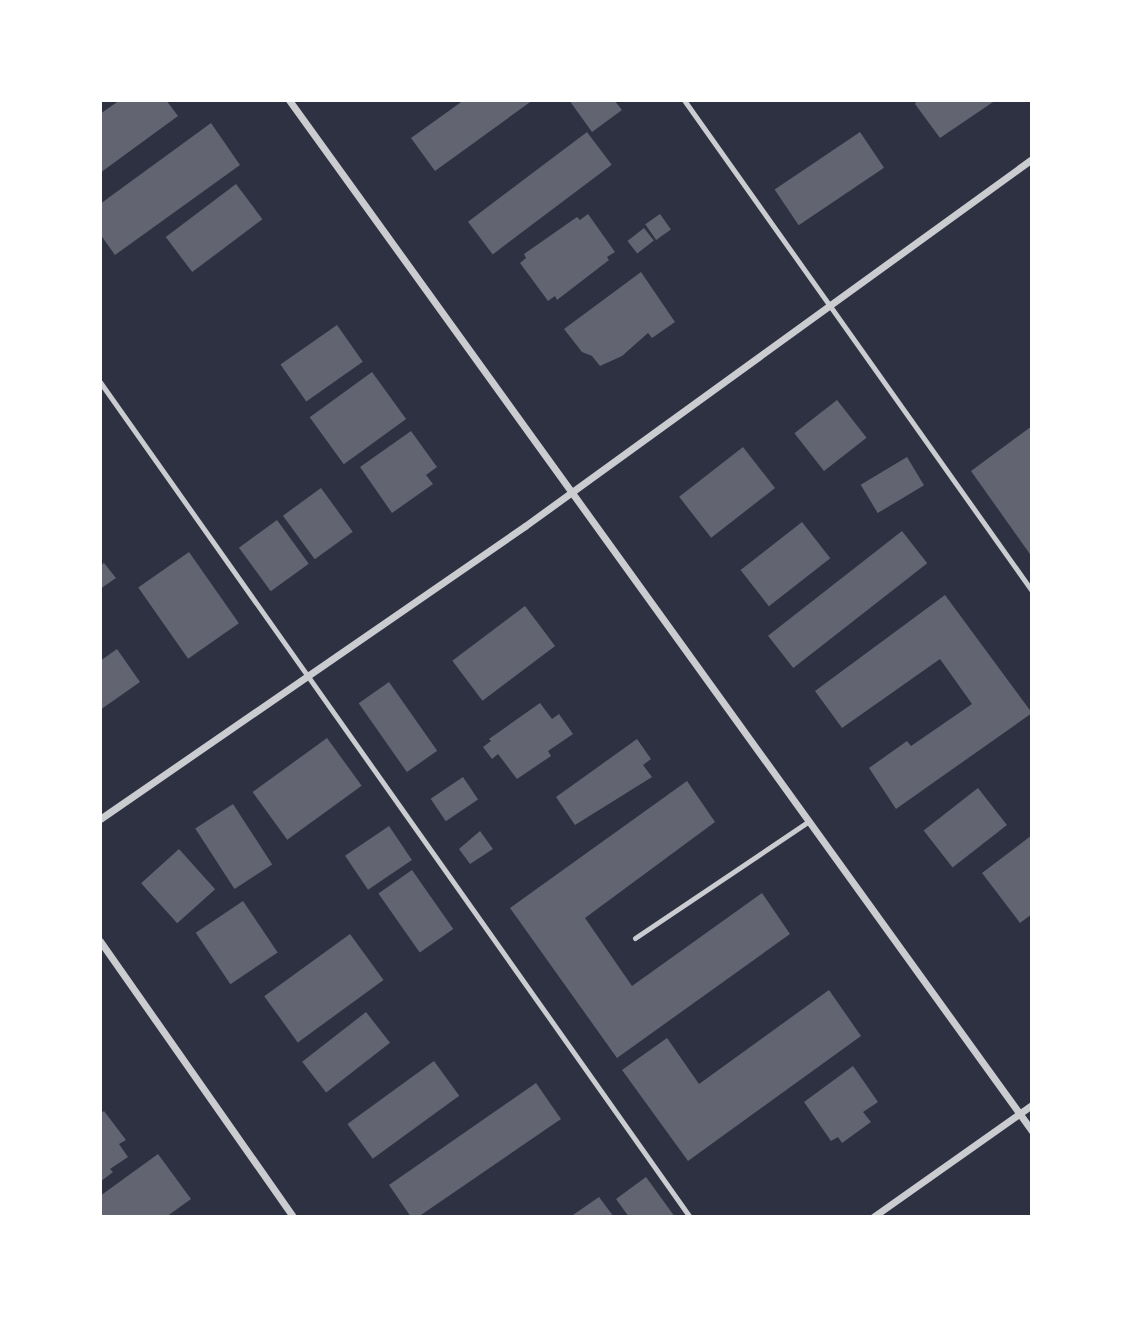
<!DOCTYPE html>
<html>
<head>
<meta charset="utf-8">
<style>
	body { margin:0 }
	#map { position:relative; width:1132px; height:1317px; overflow:hidden; background:#2d3142; font-family:"Public Sans",sans-serif }
	div>[style] { position:absolute }
	.building>* { inset:0; background:#626471; transform-origin:0 0 }
	.service>* { height:5px; margin:-2.5px; padding:0 2.5px; transform-origin:2.5px; border-radius:2.5px; background:#caccd0 }
	.minor>* { height:7px; margin:-3.5px; padding:0 3.5px; transform-origin:3.5px; border-radius:3.5px; background:#caccd0 }
	span { translate:-50% -50%; white-space:nowrap; text-align:center; line-height:1.15; -webkit-text-stroke:5px #fff; paint-order:stroke }
	.frame { position:absolute; inset:0; border:102px solid #fff; pointer-events:none }
</style>
</head>
<body>
<div id="map">
	<div class="building">
		<i style="clip-path:polygon(120px 100px,166px 100px,178px 116px,100px 173px,100px 114px)"></i>
		<i style="clip-path:polygon(464px 100px,533px 100px,435px 171px,411px 138px)"></i>
		<i style="clip-path:polygon(569px 100px,614px 100px,622px 110px,592px 132px)"></i>
		<i style="clip-path:polygon(917px 100px,996px 100px,940px 138px,915px 104px)"></i>
		<i style="clip-path:polygon(211px 123px,240px 165px,115px 255px,100px 234px,100px 204px)"></i>
		<i style="left:587px;top:132px;width:41px;height:149px;rotate:53deg"></i>
		<i style="left:860px;top:132px;width:43px;height:103px;rotate:56deg"></i>
		<i style="left:236px;top:184px;width:44px;height:88px;rotate:53deg"></i>
		<i style="clip-path:polygon(588px 214px,615px 252px,607px 257px,609px 260px,557px 300px,555px 296px,548px 301px,520px 263px,526px 258px,524px 254px,577px 217px,580px 220px)"></i>
		<i style="left:660px;top:214px;width:19px;height:18px;rotate:55deg"></i>
		<i style="left:644px;top:228px;width:16px;height:21px;rotate:52deg"></i>
		<i style="clip-path:polygon(641px 272px,675px 322px,652px 338px,648px 333px,622px 356px,600px 366px,592px 356px,582px 352px,564px 329px)"></i>
		<i style="left:337px;top:325px;width:45px;height:69px;rotate:55deg"></i>
		<i style="left:372px;top:372px;width:58px;height:77px;rotate:54deg"></i>
		<i style="left:837px;top:400px;width:48px;height:54px;rotate:52deg"></i>
		<i style="clip-path:polygon(1032px 426px,1032px 557px,971px 471px)"></i>
		<i style="clip-path:polygon(411px 431px,437px 467px,426px 475px,433px 484px,392px 513px,360px 467px)"></i>
		<i style="left:743px;top:447px;width:52px;height:81px;rotate:52deg"></i>
		<i style="left:907px;top:457px;width:33px;height:54px;rotate:59deg"></i>
		<i style="left:321px;top:488px;width:54px;height:47px;rotate:54deg"></i>
		<i style="left:277px;top:520px;width:54px;height:47px;rotate:54deg"></i>
		<i style="left:802px;top:522px;width:46px;height:78px;rotate:52deg"></i>
		<i style="left:902px;top:531px;width:41px;height:170px;rotate:52deg"></i>
		<i style="left:189px;top:552px;width:87px;height:62px;rotate:55deg"></i>
		<i style="clip-path:polygon(104px 563px,116px 578px,100px 589px,100px 566px)"></i>
		<i style="clip-path:polygon(945px 595px,1032px 713px,896px 809px,869px 768px,907px 741px,911px 746px,972px 704px,940px 659px,842px 728px,815px 691px)"></i>
		<i style="left:525px;top:606px;width:50px;height:91px;rotate:53deg"></i>
		<i style="clip-path:polygon(117px 649px,140px 682px,100px 710px,100px 661px)"></i>
		<i style="left:389px;top:682px;width:84px;height:37px;rotate:55deg"></i>
		<i style="clip-path:polygon(540px 703px,552px 719px,559px 714px,573px 734px,548px 751px,551px 756px,517px 779px,498px 754px,492px 759px,483px 747px,491px 741px,489px 739px)"></i>
		<i style="left:327px;top:738px;width:59px;height:92px;rotate:54deg"></i>
		<i style="clip-path:polygon(637px 739px,651px 759px,643px 765px,652px 777px,575px 825px,556px 797px)"></i>
		<i style="left:463px;top:777px;width:27px;height:39px;rotate:56deg"></i>
		<i style="clip-path:polygon(687px 781px,715px 822px,585px 918px,632px 986px,762px 893px,790px 934px,617px 1058px,510px 908px)"></i>
		<i style="left:978px;top:788px;width:47px;height:69px;rotate:52deg"></i>
		<i style="left:233px;top:804px;width:72px;height:45px;rotate:57deg"></i>
		<i style="left:389px;top:826px;width:41px;height:53px;rotate:56deg"></i>
		<i style="clip-path:polygon(480px 831px,493px 849px,470px 864px,459px 849px)"></i>
		<i style="clip-path:polygon(1032px 835px,1032px 914px,1020px 923px,982px 873px)"></i>
		<i style="left:179px;top:849px;width:54px;height:51px;rotate:48deg"></i>
		<i style="left:412px;top:870px;width:72px;height:41px;rotate:55deg"></i>
		<i style="left:243px;top:901px;width:62px;height:57px;rotate:56deg"></i>
		<i style="left:350px;top:934px;width:57px;height:106px;rotate:54deg"></i>
		<i style="clip-path:polygon(829px 990px,861px 1036px,688px 1161px,622px 1070px,667px 1038px,699px 1084px)"></i>
		<i style="left:366px;top:1012px;width:39px;height:81px;rotate:52deg"></i>
		<i style="left:434px;top:1061px;width:43px;height:107px;rotate:54deg"></i>
		<i style="clip-path:polygon(853px 1066px,878px 1102px,863px 1112px,871px 1122px,842px 1143px,838px 1137px,831px 1141px,804px 1102px)"></i>
		<i style="clip-path:polygon(536px 1083px,561px 1119px,418px 1217px,411px 1217px,389px 1185px)"></i>
		<i style="clip-path:polygon(104px 1111px,126px 1140px,119px 1144px,128px 1157px,110px 1169px,113px 1172px,100px 1182px,100px 1114px)"></i>
		<i style="clip-path:polygon(158px 1154px,191px 1199px,166px 1217px,100px 1217px,100px 1196px)"></i>
		<i style="clip-path:polygon(646px 1177px,675px 1217px,629px 1217px,616px 1199px)"></i>
		<i style="clip-path:polygon(599px 1197px,614px 1217px,570px 1217px)"></i>
	</div>
	<div class="service">
		<i style="left:684px;top:100px;width:602px;rotate:54.67deg"></i>
		<i style="left:100px;top:382px;width:1022px;rotate:54.76deg"></i>
		<i style="left:635px;top:938px;width:210px;rotate:-33.9deg"></i>
	</div>
	<div class="minor">
		<i style="left:289px;top:100px;width:1271px;rotate:54.22deg"></i>
		<i style="left:100px;top:819px;width:516px;rotate:-34.58deg"></i>
		<i style="left:525px;top:526px;width:626px;rotate:-35.9deg"></i>
		<i style="left:100px;top:941px;width:337px;rotate:55deg"></i>
		<i style="left:873px;top:1217px;width:194px;rotate:-35.2deg"></i>
	</div>
	<div class="frame"></div>
</div>
</body>
</html>
